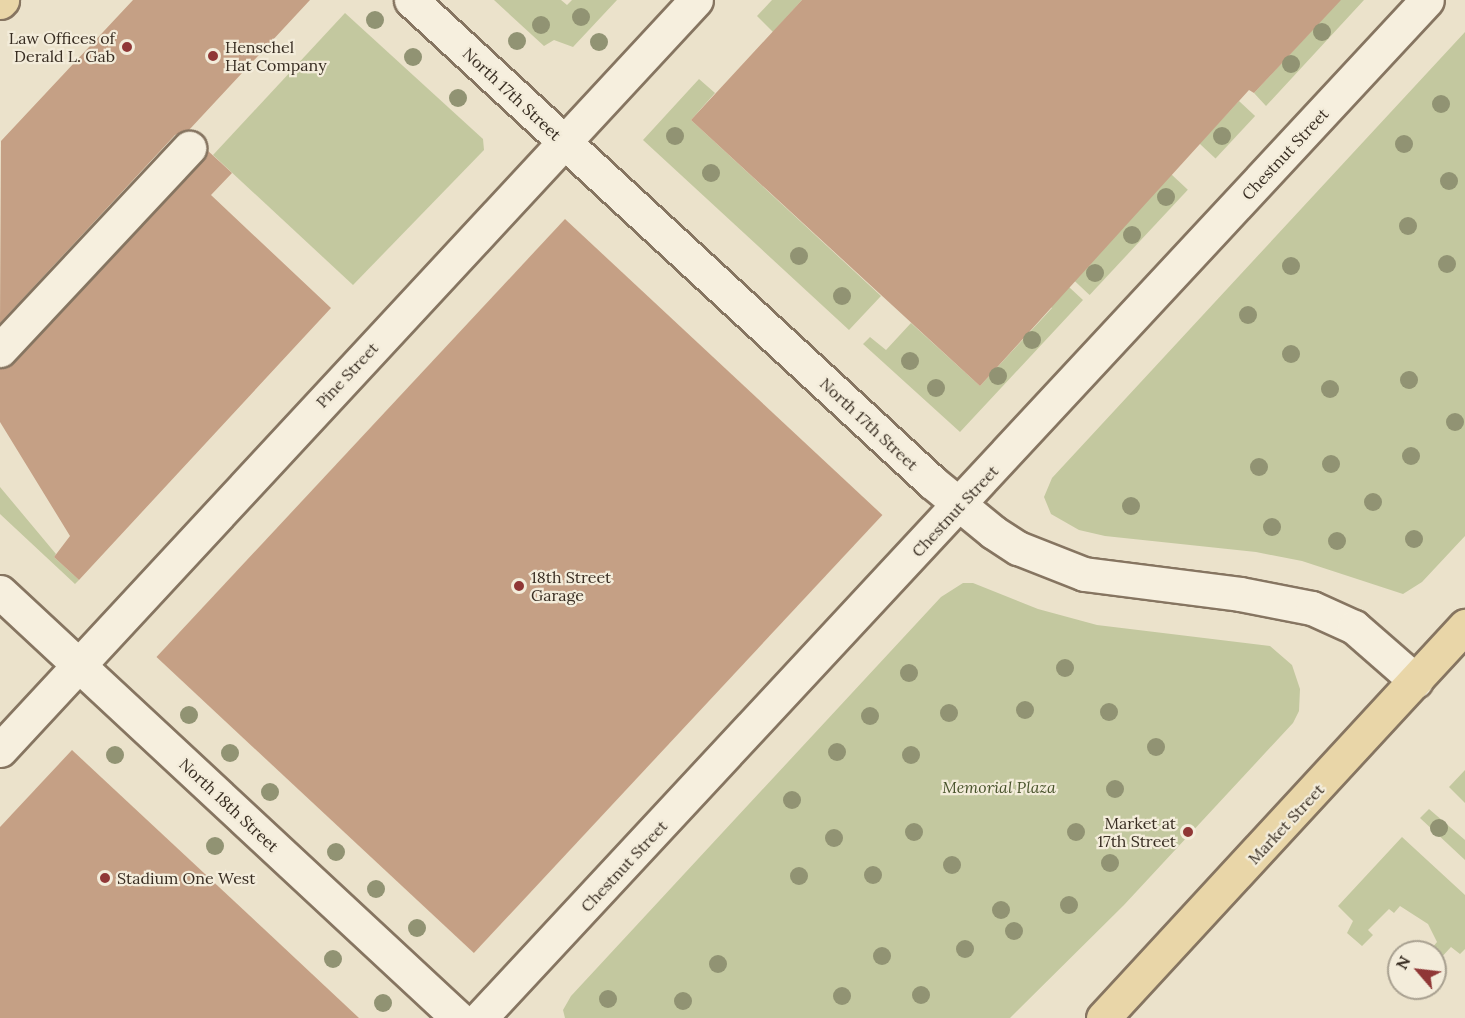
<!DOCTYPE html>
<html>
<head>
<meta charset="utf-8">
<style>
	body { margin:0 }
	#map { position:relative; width:1465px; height:1018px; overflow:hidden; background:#ebe2cb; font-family:Lora,serif }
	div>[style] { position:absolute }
	.green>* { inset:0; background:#c3c89f; transform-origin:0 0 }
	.building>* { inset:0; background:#c5a085; transform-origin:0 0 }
	.roads { filter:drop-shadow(2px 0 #867561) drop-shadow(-2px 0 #867561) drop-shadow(0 2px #867561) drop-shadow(0 -2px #867561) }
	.minor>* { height:33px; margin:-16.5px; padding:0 16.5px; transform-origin:16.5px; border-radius:16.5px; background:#f6efde }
	.major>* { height:33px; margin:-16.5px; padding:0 16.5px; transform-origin:16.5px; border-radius:16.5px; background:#e9d6a8 }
	.trees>* { width:18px; height:18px; margin:-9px; border-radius:50%; background:#919373 }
	.dots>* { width:16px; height:16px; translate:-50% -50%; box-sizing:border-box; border:3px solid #f3ecda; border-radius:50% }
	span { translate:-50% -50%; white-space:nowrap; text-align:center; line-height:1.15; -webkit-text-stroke:4.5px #f3ecda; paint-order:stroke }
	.poi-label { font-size:16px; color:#382d22 }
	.right { translate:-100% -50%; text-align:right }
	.left { translate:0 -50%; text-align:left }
	.street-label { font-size:16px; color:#382d22 }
	.park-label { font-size:16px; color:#48532b; font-style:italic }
	.north { position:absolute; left:1387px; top:940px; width:60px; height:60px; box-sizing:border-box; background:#f3ecda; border:2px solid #a8a090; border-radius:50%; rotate:298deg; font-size:16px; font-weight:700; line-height:24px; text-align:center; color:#382d22 }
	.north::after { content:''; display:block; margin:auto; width:21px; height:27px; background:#903736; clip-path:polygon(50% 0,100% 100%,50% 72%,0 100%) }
</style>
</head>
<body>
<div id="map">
	<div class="green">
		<i style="clip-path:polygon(494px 0,561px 0,567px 5px,572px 0,617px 0,573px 47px,554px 40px,544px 46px)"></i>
		<i style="clip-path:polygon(772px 0,802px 0,773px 32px,757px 16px)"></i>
		<i style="clip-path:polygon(1314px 0,1364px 0,1266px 106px,1254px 93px,1328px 13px)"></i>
		<i style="clip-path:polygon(345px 13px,483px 139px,484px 150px,353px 285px,213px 155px)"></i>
		<i style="clip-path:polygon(1465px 32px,1465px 536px,1422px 582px,1403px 594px,1302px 561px,1256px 552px,1105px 536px,1079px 530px,1051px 514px,1044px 497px,1052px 478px)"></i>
		<i style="clip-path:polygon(699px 79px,715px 93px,691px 120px,881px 296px,849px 330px,643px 140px)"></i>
		<i style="left:1239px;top:101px;width:22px;height:58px;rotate:43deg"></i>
		<i style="left:1171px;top:174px;width:23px;height:144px;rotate:43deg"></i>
		<i style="clip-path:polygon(1028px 249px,1083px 300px,960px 432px,863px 344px,870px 337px,886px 350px,911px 323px,980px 386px,1052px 308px,1010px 269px)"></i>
		<i style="clip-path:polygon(0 487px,56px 554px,54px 557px,79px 580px,75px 584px,0 514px)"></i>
		<i style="clip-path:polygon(963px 583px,973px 583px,1038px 609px,1097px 625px,1270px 646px,1292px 665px,1300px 689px,1299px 711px,1293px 723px,1124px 905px,1010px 1018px,565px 1018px,563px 1010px,571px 996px,941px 597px)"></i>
		<i style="clip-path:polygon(1465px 770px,1465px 803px,1449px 787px)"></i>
		<i style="clip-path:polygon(1429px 809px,1465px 840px,1465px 860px,1420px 818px)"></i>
		<i style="clip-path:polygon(1402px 837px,1465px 895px,1465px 949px,1460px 954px,1451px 947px,1438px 961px,1432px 948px,1437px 942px,1428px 924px,1400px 906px,1394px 913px,1389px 909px,1368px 930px,1373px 935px,1362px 946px,1347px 933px,1353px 921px,1338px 906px)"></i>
	</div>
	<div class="building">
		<i style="clip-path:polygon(133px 0,310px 0,189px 130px,175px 135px,0 323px,1px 141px)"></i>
		<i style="clip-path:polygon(802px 0,1341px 0,1254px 93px,1249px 90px,980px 386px,691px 120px)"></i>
		<i style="clip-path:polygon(207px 150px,232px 173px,211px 195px,331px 308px,79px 580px,54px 557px,70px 536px,0 422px,0 368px,14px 363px,203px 161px)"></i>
		<i style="left:565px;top:219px;width:434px;height:599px;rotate:43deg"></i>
		<i style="clip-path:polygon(72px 750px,264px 929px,359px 1018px,0 1018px,0 827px)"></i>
	</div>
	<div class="roads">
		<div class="minor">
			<i style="left:411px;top:0;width:710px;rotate:42.77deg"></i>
			<i style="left:932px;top:482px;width:79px;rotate:39.3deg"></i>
			<i style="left:993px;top:532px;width:30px;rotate:33deg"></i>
			<i style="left:1018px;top:548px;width:71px;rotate:21.5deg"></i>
			<i style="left:1084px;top:574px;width:157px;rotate:7.3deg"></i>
			<i style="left:1240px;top:594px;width:73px;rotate:11deg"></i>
			<i style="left:1312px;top:608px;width:46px;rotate:24.3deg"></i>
			<i style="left:1354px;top:627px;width:82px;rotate:41.1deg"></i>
			<i style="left:0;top:350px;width:277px;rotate:-46.9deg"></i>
			<i style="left:0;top:592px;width:625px;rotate:42.93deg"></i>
			<i style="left:0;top:750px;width:1023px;rotate:-47.14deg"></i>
			<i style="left:480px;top:1018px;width:1390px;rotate:-47.07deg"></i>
		</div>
		<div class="major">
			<i style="left:0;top:2px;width:3px;rotate:-45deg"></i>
			<i style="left:1103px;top:1018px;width:534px;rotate:-47.28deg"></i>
		</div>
	</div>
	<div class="trees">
		<i style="left:581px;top:17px"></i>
		<i style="left:375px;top:20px"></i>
		<i style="left:541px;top:25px"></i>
		<i style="left:1322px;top:32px"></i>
		<i style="left:517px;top:41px"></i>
		<i style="left:599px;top:42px"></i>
		<i style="left:413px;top:57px"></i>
		<i style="left:1291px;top:64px"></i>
		<i style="left:458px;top:98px"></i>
		<i style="left:1441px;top:104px"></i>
		<i style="left:675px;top:136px"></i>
		<i style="left:1222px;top:136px"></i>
		<i style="left:1404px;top:144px"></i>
		<i style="left:711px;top:173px"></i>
		<i style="left:1449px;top:181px"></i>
		<i style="left:1166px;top:197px"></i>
		<i style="left:1408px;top:226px"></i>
		<i style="left:1132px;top:235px"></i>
		<i style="left:799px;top:256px"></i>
		<i style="left:1447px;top:264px"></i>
		<i style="left:1291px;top:266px"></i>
		<i style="left:1095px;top:273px"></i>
		<i style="left:842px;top:296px"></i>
		<i style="left:1248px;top:315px"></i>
		<i style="left:1032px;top:340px"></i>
		<i style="left:1291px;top:354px"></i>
		<i style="left:910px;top:361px"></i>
		<i style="left:998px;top:376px"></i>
		<i style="left:1409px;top:380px"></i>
		<i style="left:936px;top:388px"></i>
		<i style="left:1330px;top:389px"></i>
		<i style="left:1455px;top:422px"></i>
		<i style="left:1411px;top:456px"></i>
		<i style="left:1331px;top:464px"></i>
		<i style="left:1259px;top:467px"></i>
		<i style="left:1373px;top:502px"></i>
		<i style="left:1131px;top:506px"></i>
		<i style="left:1272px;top:527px"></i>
		<i style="left:1414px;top:539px"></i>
		<i style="left:1337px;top:541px"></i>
		<i style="left:1065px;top:668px"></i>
		<i style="left:909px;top:673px"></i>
		<i style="left:1025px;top:710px"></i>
		<i style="left:1109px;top:712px"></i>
		<i style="left:949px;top:713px"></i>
		<i style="left:189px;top:715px"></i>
		<i style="left:870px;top:716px"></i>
		<i style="left:1156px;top:747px"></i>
		<i style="left:837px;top:752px"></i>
		<i style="left:230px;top:753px"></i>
		<i style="left:115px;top:755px"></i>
		<i style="left:911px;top:755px"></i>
		<i style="left:1115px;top:789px"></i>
		<i style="left:270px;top:792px"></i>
		<i style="left:792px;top:800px"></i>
		<i style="left:1439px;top:828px"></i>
		<i style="left:914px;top:832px"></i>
		<i style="left:1076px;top:832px"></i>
		<i style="left:834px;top:838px"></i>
		<i style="left:215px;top:846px"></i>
		<i style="left:336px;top:852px"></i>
		<i style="left:1110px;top:863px"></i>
		<i style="left:952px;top:865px"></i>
		<i style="left:873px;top:875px"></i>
		<i style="left:799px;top:876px"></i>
		<i style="left:376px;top:889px"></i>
		<i style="left:1069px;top:905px"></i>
		<i style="left:1001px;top:910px"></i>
		<i style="left:417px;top:928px"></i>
		<i style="left:1014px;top:931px"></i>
		<i style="left:965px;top:949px"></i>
		<i style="left:882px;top:956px"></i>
		<i style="left:333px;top:959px"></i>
		<i style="left:718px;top:964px"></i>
		<i style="left:921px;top:995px"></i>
		<i style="left:842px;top:996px"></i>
		<i style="left:608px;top:999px"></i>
		<i style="left:683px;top:1001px"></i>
		<i style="left:383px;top:1003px"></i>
	</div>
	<div class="dots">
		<i style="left:127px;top:47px;background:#903736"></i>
		<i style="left:213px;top:56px;background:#903736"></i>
		<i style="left:519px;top:586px;background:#903736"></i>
		<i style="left:1188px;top:832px;background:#903736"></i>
		<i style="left:105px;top:878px;background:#903736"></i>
	</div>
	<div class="poi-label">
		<span class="right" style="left:115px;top:47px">Law Offices of<br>Derald L. Gab</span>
		<span class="left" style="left:225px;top:56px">Henschel<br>Hat Company</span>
		<span class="left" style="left:531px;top:586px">18th Street<br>Garage</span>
		<span class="right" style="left:1176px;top:832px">Market at<br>17th Street</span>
		<span class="left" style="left:117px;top:878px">Stadium One West</span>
	</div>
	<div class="street-label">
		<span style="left:512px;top:94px;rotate:43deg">North 17th Street</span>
		<span style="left:1285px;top:154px;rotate:-47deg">Chestnut Street</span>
		<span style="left:347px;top:375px;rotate:-47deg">Pine Street</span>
		<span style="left:869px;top:424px;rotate:43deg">North 17th Street</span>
		<span style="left:955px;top:511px;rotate:-47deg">Chestnut Street</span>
		<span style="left:229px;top:805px;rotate:43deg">North 18th Street</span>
		<span style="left:1286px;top:824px;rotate:-47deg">Market Street</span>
		<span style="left:624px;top:866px;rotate:-47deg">Chestnut Street</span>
	</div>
	<div class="park-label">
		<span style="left:999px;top:787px">Memorial Plaza</span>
	</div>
	<div class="north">N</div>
</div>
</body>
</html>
